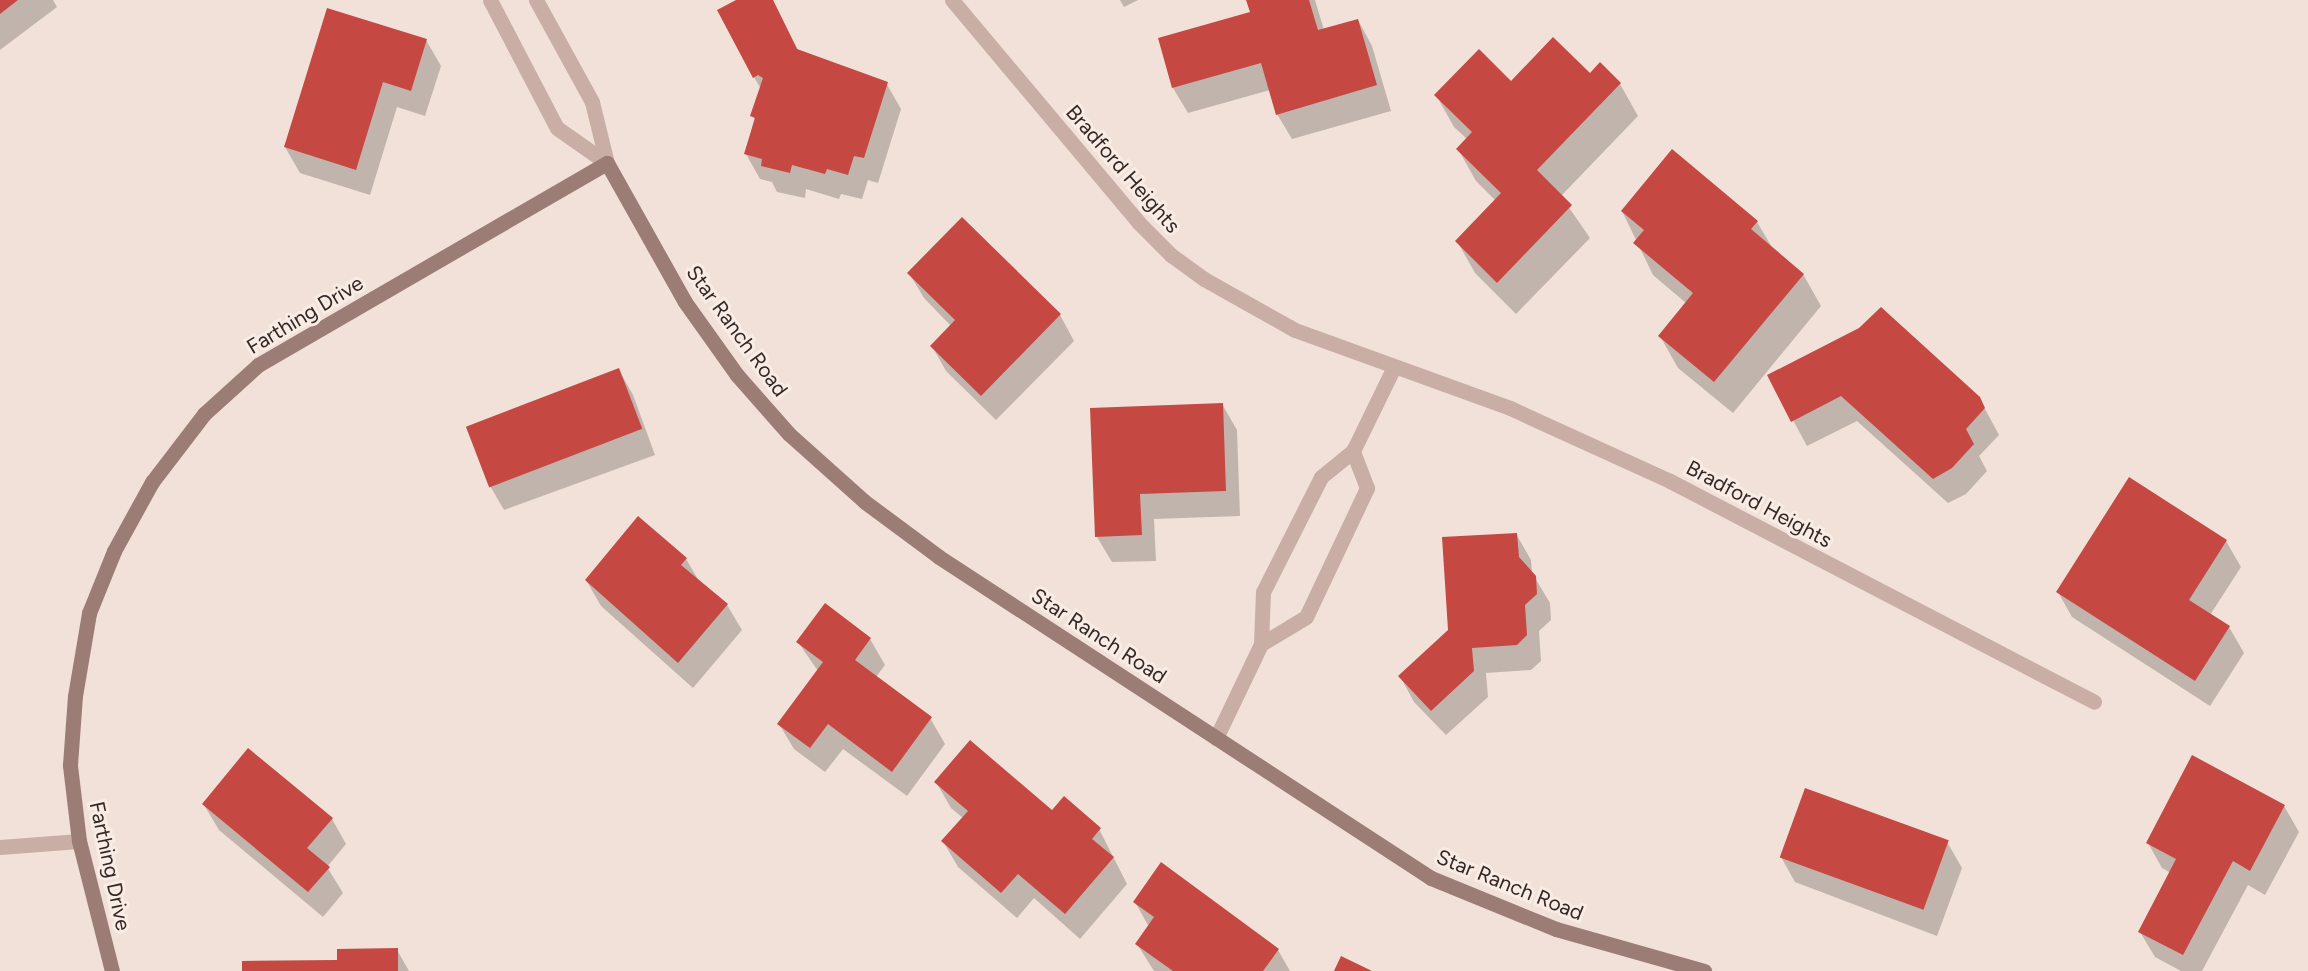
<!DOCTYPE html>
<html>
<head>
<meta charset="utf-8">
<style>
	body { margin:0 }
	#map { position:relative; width:2308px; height:971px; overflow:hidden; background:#f1e1d8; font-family:Figtree,sans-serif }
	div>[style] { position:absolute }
	.shadow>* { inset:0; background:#0003 }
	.building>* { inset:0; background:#c54942; transform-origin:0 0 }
	.street>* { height:15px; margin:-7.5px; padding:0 7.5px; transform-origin:7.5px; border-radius:7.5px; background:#c9aea5 }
	.secondary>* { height:15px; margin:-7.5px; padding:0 7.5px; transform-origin:7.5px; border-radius:7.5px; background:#9c7d76 }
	span { translate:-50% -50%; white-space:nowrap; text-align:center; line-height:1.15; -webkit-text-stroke:6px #f9ece4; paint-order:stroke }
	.street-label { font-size:21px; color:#342826 }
</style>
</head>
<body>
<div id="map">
	<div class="shadow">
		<i style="clip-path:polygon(0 0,53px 0,57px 7px,0 50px)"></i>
		<i style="clip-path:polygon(739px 0,773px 0,799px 52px,886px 83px,901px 109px,878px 183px,868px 180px,862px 199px,841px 194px,839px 199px,806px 189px,805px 198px,777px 192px,772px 182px,760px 179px,746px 154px,761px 89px,754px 77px)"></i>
		<i style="clip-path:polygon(1120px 0,1138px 0,1124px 7px)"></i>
		<i style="clip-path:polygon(1248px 0,1315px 0,1324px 30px,1358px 20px,1372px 46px,1391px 111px,1292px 139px,1277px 114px,1270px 90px,1188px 113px,1173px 88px,1160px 39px,1251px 14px)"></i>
		<i style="clip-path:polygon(426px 40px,441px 66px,425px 116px,397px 107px,370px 195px,300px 173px,285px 147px)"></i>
		<i style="clip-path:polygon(1590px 75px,1620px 84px,1638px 116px,1561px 196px,1590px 238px,1516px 314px,1475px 273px,1457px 241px,1496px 201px,1476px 181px,1458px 149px,1467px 139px,1454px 127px,1436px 95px)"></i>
		<i style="clip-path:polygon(1622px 211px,1757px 222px,1773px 249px,1803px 274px,1821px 306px,1733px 413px,1678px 368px,1660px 336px,1686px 303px,1653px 275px)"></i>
		<i style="clip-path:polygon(909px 273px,1060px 315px,1074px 341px,996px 420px,946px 371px,932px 346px,951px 326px,924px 298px)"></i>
		<i style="clip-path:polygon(619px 370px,633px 395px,655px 455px,504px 510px,489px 484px)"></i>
		<i style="clip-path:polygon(1769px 376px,1979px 398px,1999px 435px,1979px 456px,1987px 471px,1966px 494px,1948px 503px,1857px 421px,1807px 446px)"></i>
		<i style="clip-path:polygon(1222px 404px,1237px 430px,1240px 516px,1154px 519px,1156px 561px,1112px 562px,1097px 537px)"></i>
		<i style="clip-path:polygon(1516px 534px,1531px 560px,1532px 573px,1550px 603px,1551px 620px,1539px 631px,1541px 661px,1531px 670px,1486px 673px,1488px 697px,1446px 735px,1414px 702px,1400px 676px,1449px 630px)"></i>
		<i style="clip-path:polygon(2226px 541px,2241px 567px,2210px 615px,2229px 627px,2244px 653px,2210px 706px,2072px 617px,2058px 592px)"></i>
		<i style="clip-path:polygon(686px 559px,699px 581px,727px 605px,742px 630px,693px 688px,601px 606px,586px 580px)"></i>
		<i style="clip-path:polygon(825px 605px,870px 639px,885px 665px,876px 677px,930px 718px,945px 744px,907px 796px,843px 749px,825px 772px,794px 749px,779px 724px,818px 671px,798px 642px)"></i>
		<i style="clip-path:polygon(936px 782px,1099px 829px,1127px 884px,1080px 939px,1034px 898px,1017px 918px,958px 867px,943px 841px,963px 818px,951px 808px)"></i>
		<i style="clip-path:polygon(204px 805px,332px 819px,346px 844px,327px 867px,343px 893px,323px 917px,219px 830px)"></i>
		<i style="clip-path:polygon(2284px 806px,2299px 832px,2265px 895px,2248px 885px,2202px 971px,2181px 971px,2155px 957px,2140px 932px,2171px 873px,2162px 868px,2148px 843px)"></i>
		<i style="clip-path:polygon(1947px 842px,1962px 868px,1937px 936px,1795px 882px,1781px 857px)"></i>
		<i style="clip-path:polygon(1135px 902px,1278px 950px,1290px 971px,1154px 971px,1137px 944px,1149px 927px)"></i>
		<i style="clip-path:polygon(397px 950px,409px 971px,244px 971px,338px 962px)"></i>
	</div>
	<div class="building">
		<i style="clip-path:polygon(0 0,18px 0,0 14px)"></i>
		<i style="clip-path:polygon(736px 0,773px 0,797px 49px,888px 82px,864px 158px,854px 156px,848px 175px,827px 169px,825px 174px,792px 165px,790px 173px,761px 166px,762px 159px,744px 154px,755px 118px,750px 116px,763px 78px,758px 75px,753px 78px,717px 10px)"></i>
		<i style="clip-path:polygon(1246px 0,1309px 0,1318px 30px,1358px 19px,1377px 85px,1276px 115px,1261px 63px,1172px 88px,1158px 38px,1250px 12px)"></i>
		<i style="clip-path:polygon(327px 8px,427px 39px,411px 91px,383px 82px,356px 170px,284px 147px)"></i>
		<i style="clip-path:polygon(1553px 37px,1590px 73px,1600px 62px,1621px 83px,1537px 170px,1572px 205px,1497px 283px,1455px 241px,1501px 193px,1456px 149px,1472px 132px,1434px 95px,1479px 49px,1511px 81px)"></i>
		<i style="clip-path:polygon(1672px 149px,1758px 221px,1751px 229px,1804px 274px,1714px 382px,1658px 336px,1693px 293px,1633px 243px,1644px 230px,1621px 211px)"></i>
		<i style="clip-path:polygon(962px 217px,1061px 314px,981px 396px,930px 346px,955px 320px,907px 273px)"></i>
		<i style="clip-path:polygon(1881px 307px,1980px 397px,1985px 408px,1966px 429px,1974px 444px,1952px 468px,1933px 479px,1841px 396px,1791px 422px,1767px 375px,1859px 328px)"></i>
		<i style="left:619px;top:368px;width:65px;height:164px;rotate:69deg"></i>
		<i style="clip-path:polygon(1223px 403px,1226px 491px,1140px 494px,1142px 535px,1095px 537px,1090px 408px)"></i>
		<i style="clip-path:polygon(2129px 477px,2227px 540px,2189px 600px,2230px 626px,2195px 681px,2056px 592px)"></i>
		<i style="clip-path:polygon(638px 516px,687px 558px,681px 565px,728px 604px,678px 663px,585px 580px)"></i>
		<i style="clip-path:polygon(1517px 533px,1519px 557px,1536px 576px,1537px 594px,1525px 605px,1527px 635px,1517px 645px,1472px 648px,1474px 671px,1431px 711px,1398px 676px,1448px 630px,1442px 537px)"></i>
		<i style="clip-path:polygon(825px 603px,871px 638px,855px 660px,932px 717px,892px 772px,828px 724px,810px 748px,777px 724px,823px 662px,796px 642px)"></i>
		<i style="clip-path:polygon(970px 740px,1052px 810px,1064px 796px,1101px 828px,1092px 839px,1114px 857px,1065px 914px,1018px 874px,1001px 893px,941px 841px,968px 811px,934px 782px)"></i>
		<i style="clip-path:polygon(248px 748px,333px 818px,307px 848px,330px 867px,308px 892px,202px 804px)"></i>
		<i style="clip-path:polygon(2192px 755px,2285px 805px,2250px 871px,2233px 861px,2183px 955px,2138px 932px,2176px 859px,2146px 843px)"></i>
		<i style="left:1805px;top:788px;width:153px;height:74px;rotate:20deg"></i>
		<i style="clip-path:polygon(1161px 862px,1279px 949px,1263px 971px,1173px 971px,1135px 944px,1154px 917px,1133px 902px)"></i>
		<i style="clip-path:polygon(398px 948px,398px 971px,242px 971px,242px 961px,337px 960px,337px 949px)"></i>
		<i style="clip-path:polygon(1341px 956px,1372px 971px,1334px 971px)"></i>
	</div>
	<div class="street">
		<i style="left:490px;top:0;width:144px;rotate:62.4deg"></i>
		<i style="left:557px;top:128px;width:61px;rotate:35deg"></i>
		<i style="left:536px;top:0;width:116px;rotate:61.2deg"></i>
		<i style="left:592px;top:102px;width:63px;rotate:76.2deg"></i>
		<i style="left:952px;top:0;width:290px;rotate:50deg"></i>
		<i style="left:1138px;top:222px;width:47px;rotate:45deg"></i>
		<i style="left:1171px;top:255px;width:41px;rotate:36deg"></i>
		<i style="left:1204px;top:279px;width:104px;rotate:29.3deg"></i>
		<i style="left:1295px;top:330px;width:229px;rotate:19.9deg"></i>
		<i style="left:1510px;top:408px;width:176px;rotate:24.5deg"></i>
		<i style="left:1670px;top:481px;width:478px;rotate:27.5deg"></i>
		<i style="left:1261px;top:644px;width:52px;rotate:-31deg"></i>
		<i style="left:1306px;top:617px;width:143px;rotate:-64.7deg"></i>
		<i style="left:1367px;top:488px;width:40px;rotate:-111deg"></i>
		<i style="left:1216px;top:738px;width:104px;rotate:-64.4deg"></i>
		<i style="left:1261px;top:644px;width:52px;rotate:-87.8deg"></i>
		<i style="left:1263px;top:592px;width:129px;rotate:-63.2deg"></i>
		<i style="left:1321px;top:477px;width:41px;rotate:-39.1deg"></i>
		<i style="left:1353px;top:451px;width:93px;rotate:-64deg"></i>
		<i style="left:0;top:847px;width:79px;rotate:-4.3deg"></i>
	</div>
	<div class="secondary">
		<i style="left:112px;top:971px;width:134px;rotate:-104.2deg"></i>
		<i style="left:79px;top:841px;width:77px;rotate:-96.8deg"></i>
		<i style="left:70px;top:765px;width:69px;rotate:-85.9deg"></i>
		<i style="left:75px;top:696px;width:84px;rotate:-80.4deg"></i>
		<i style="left:89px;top:613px;width:67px;rotate:-68deg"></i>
		<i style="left:114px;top:551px;width:79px;rotate:-61.2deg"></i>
		<i style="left:152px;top:482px;width:86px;rotate:-52.6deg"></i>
		<i style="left:204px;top:414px;width:73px;rotate:-42.2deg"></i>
		<i style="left:258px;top:365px;width:403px;rotate:-30.1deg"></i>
		<i style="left:607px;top:163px;width:159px;rotate:60.7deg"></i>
		<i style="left:685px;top:302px;width:90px;rotate:54.5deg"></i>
		<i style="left:737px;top:375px;width:79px;rotate:48.6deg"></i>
		<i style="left:789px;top:434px;width:102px;rotate:41.8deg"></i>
		<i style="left:865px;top:502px;width:92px;rotate:36.6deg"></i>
		<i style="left:939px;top:557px;width:587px;rotate:33.12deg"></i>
		<i style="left:1431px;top:878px;width:135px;rotate:22.2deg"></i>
		<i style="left:1556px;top:929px;width:154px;rotate:15.8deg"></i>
	</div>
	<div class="street-label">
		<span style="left:1123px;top:169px;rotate:49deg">Bradford Heights</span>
		<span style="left:305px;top:315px;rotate:-31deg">Farthing Drive</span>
		<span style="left:737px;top:331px;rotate:54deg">Star Ranch Road</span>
		<span style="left:1759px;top:504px;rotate:28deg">Bradford Heights</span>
		<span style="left:1099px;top:636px;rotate:33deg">Star Ranch Road</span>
		<span style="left:110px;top:866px;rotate:78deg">Farthing Drive</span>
		<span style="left:1510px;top:885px;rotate:22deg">Star Ranch Road</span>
	</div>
</div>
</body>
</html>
